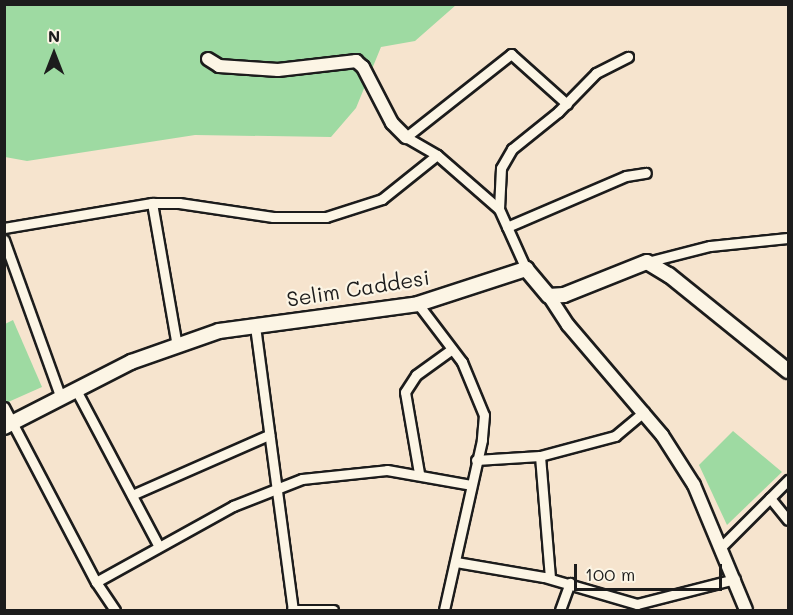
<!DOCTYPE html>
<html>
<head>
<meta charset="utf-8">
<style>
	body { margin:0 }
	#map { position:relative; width:793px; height:615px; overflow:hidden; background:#f6e4ce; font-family:Mali,sans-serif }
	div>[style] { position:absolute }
	.green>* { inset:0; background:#9edaa2 }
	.roads { filter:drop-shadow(2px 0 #1c1c1c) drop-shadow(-2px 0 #1c1c1c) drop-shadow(0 2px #1c1c1c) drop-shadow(0 -2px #1c1c1c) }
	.minor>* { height:9px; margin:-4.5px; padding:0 4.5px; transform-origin:4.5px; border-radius:4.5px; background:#fcf5e5 }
	.tertiary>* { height:12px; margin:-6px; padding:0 6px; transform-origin:6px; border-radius:6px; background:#fcf5e5 }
	.secondary>* { height:14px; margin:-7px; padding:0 7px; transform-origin:7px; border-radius:7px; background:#fcf5e5 }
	span { translate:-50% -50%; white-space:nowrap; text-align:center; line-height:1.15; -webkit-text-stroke:4.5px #fcf5e5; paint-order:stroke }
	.street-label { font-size:21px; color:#1c1c1c }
	.frame { position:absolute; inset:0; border:6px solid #1c1c1c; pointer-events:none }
	.north { position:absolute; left:24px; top:24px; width:60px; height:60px; -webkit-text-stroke:4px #fcf5e5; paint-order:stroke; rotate:0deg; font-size:16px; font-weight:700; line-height:24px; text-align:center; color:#1c1c1c }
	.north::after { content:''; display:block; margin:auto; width:21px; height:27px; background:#1c1c1c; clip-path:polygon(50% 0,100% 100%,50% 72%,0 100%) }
	.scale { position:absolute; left:574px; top:564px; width:148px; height:27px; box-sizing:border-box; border:3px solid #1c1c1c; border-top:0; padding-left:8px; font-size:18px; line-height:21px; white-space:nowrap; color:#1c1c1c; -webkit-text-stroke:4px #fcf5e5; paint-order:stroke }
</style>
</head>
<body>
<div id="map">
	<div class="green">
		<i style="clip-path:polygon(4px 5px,456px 5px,415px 41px,381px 47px,356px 108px,331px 137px,195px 135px,27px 161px,5px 157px)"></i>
		<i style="clip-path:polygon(13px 320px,42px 387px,6px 403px,5px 324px)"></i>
		<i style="clip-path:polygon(733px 431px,782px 472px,727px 525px,699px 465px)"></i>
	</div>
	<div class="roads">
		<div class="minor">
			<i style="left:152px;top:203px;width:145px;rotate:80.1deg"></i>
			<i style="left:499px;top:209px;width:82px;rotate:-138.9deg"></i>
			<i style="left:437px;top:155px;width:36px;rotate:-150deg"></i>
			<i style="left:406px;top:137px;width:134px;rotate:-38.3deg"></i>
			<i style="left:511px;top:54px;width:75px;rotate:41.8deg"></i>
			<i style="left:507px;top:227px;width:129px;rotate:-23.2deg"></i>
			<i style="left:626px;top:176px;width:20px;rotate:-9deg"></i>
			<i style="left:4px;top:228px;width:150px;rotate:-9.6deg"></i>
			<i style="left:152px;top:203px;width:27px"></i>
			<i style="left:179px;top:203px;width:95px;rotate:8.5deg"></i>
			<i style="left:273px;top:217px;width:53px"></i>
			<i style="left:326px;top:217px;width:59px;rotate:-17.8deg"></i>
			<i style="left:382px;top:199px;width:70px;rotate:-38.7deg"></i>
			<i style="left:4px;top:240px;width:168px;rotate:70.2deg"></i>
			<i style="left:647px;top:262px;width:65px;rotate:-14.3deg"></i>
			<i style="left:710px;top:246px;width:78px;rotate:-5.9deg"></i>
			<i style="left:526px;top:269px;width:66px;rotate:-114.2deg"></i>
			<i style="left:499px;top:209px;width:41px;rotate:-87.2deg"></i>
			<i style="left:501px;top:168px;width:22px;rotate:-60deg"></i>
			<i style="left:512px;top:149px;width:59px;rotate:-38.8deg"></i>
			<i style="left:558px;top:112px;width:54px;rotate:-45.7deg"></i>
			<i style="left:596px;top:73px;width:36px;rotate:-27deg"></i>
			<i style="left:418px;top:304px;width:73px;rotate:52.8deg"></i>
			<i style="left:462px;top:362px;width:57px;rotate:67.5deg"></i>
			<i style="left:484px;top:415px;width:25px;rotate:95deg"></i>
			<i style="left:482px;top:440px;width:174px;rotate:102.6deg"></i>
			<i style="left:255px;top:326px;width:287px;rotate:82.4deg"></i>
			<i style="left:76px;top:390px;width:175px;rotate:62.1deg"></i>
			<i style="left:4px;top:407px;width:198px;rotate:62.3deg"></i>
			<i style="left:96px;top:582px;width:34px;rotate:56deg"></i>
			<i style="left:540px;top:456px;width:122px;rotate:85.3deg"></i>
			<i style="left:476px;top:460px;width:64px;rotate:-3.6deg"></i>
			<i style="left:540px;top:456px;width:78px;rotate:-14.9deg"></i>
			<i style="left:615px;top:436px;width:38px;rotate:-40deg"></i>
			<i style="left:419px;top:473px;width:82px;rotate:-99.8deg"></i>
			<i style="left:405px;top:392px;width:20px;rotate:-57deg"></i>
			<i style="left:416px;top:375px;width:44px;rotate:-35.8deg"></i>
			<i style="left:132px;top:495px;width:150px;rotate:-23.7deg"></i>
			<i style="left:770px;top:498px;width:28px;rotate:51deg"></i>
			<i style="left:721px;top:547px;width:95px;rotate:-45deg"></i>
			<i style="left:456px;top:562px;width:89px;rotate:9.7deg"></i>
			<i style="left:544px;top:577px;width:97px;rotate:16.2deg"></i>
			<i style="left:637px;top:604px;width:101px;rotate:-14.3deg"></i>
			<i style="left:96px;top:582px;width:157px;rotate:-29deg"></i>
			<i style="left:233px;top:506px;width:74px;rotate:-21.4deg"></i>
			<i style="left:302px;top:479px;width:85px;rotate:-6deg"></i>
			<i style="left:387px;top:470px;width:85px;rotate:10.1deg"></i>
			<i style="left:292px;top:610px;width:41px"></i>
			<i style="left:560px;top:610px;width:29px;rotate:-70deg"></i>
		</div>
		<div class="tertiary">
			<i style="left:208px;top:59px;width:13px;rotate:32deg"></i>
			<i style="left:219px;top:66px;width:59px;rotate:3.9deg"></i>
			<i style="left:278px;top:70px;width:79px;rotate:-6.6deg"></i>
			<i style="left:356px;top:61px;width:9px;rotate:41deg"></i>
			<i style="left:363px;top:67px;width:63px;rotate:62.6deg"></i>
			<i style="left:392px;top:123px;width:20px;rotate:45deg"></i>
			<i style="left:549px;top:296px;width:35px;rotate:57deg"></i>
			<i style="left:568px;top:325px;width:145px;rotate:49.5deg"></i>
			<i style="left:662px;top:435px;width:59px;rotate:57.4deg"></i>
			<i style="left:694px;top:485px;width:135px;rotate:67.4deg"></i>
		</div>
		<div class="secondary">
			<i style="left:4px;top:427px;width:143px;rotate:-27.1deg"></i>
			<i style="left:131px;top:362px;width:93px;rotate:-19.4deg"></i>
			<i style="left:219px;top:331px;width:201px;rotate:-7.7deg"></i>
			<i style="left:418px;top:304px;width:114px;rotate:-18deg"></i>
			<i style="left:526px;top:269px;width:35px;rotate:50deg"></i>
			<i style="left:549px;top:296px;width:15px;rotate:-4deg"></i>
			<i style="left:564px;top:295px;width:89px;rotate:-21.7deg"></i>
			<i style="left:647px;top:262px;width:26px;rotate:31deg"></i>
			<i style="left:669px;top:275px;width:153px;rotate:38.9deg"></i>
		</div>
	</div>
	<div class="street-label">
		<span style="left:358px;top:288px;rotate:-9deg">Selim Caddesi</span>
	</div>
	<div class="frame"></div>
	<div class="north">N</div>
	<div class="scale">100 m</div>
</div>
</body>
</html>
